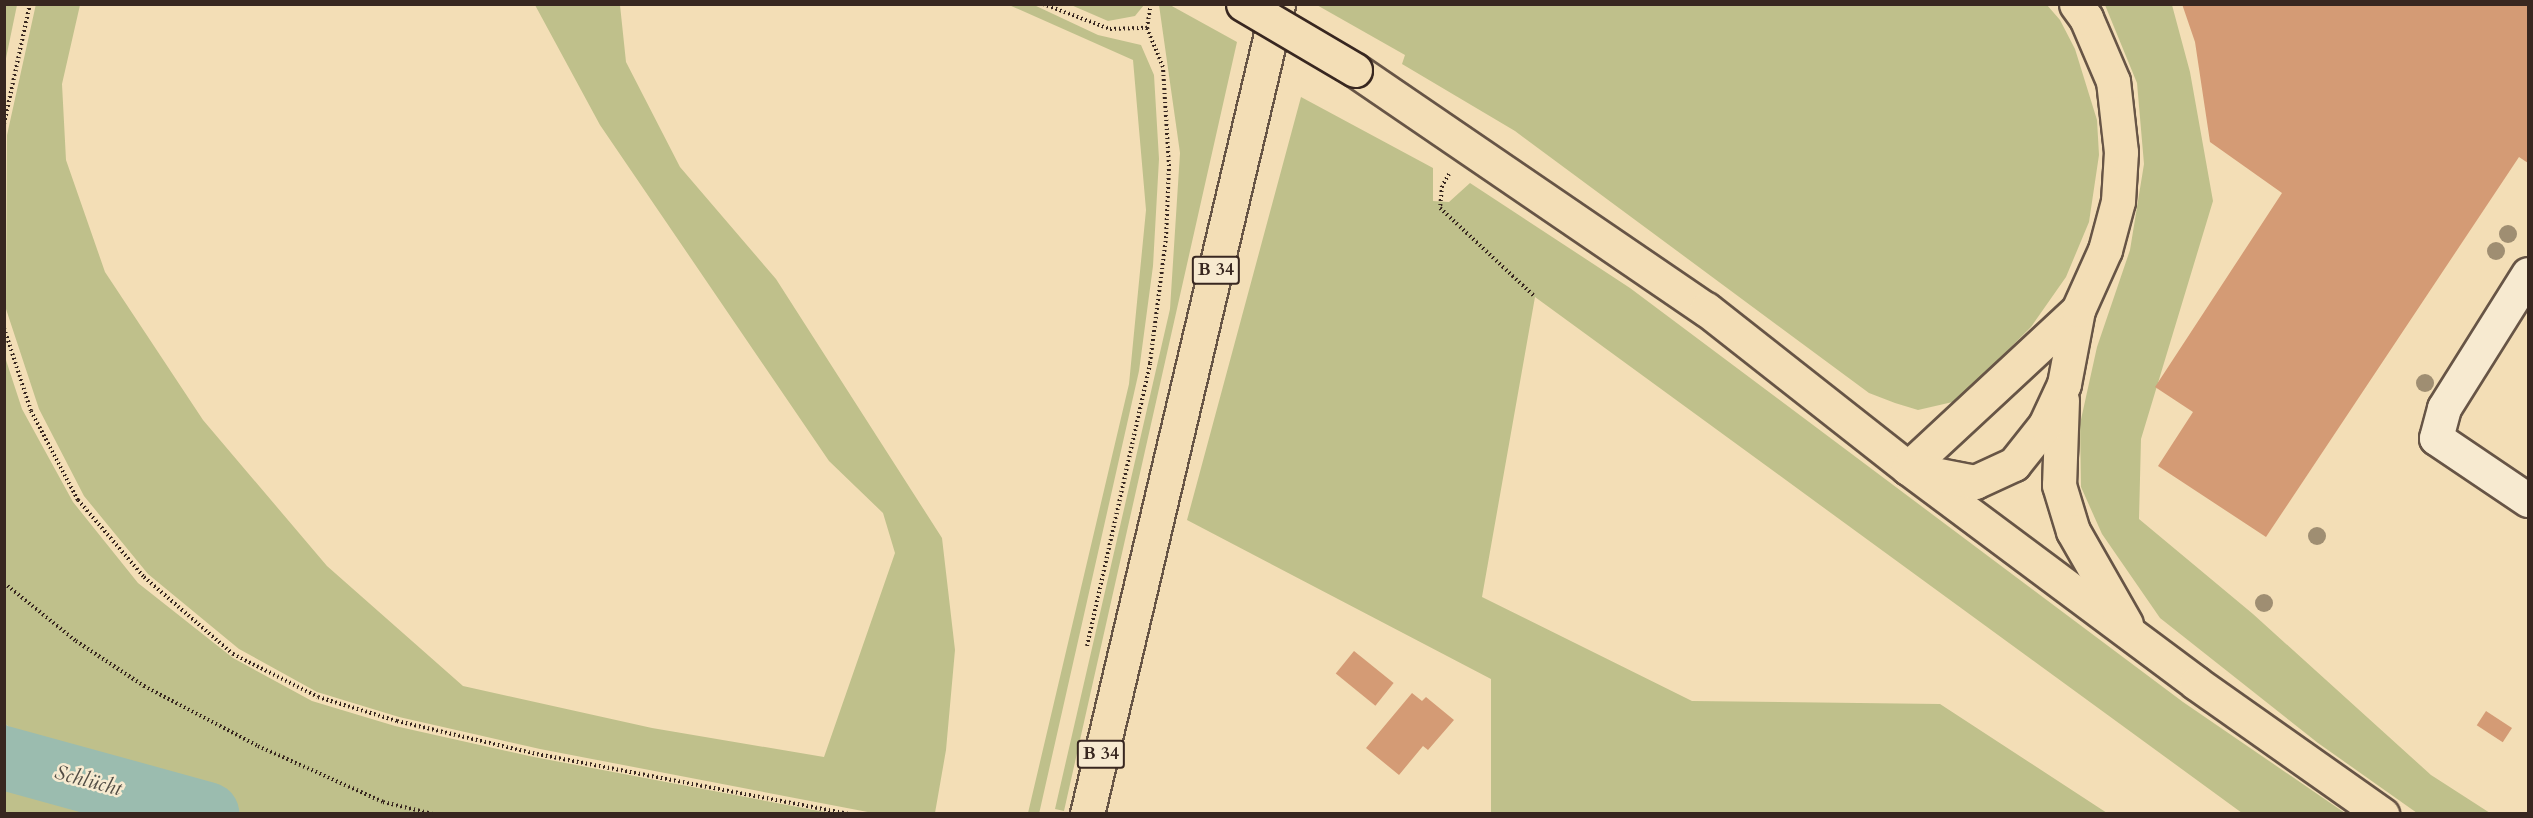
<!DOCTYPE html>
<html>
<head>
<meta charset="utf-8">
<style>
	body { margin:0 }
	#map { position:relative; width:2533px; height:818px; overflow:hidden; background:#f3deb6; font-family:Cardo,serif }
	div>[style] { position:absolute }
	.green>* { inset:0; background:#bfc08b }
	.water>* { inset:0; background:#9bbcaf }
	.river>* { height:64px; margin:-32px; padding:0 32px; transform-origin:32px; border-radius:32px; background:#9bbcaf }
	.building>* { inset:0; background:#d49b75; transform-origin:0 0 }
	.path>* { height:4px; margin-top:-2px; transform-origin:0; background:repeating-linear-gradient(90deg,#382720 0 1.5px,transparent 0 4.5px) }
	.roads { filter:drop-shadow(2px 0 #675546) drop-shadow(-2px 0 #675546) drop-shadow(0 2px #675546) drop-shadow(0 -2px #675546) }
	.minor>* { height:33px; margin:-16.5px; padding:0 16.5px; transform-origin:16.5px; border-radius:16.5px; background:#f7ead0 }
	.major>* { height:33px; margin:-16.5px; padding:0 16.5px; transform-origin:16.5px; border-radius:16.5px; background:#f3deb6 }
	.bridges { filter:drop-shadow(2px 0 #382720) drop-shadow(-2px 0 #382720) drop-shadow(0 2px #382720) drop-shadow(0 -2px #382720) }
	.major-bridge>* { height:33px; margin:-16.5px; padding:0 16.5px; transform-origin:16.5px; border-radius:16.5px; background:#f3deb6 }
	.trees>* { width:18px; height:18px; margin:-9px; border-radius:50%; background:#9f8e72 }
	span { translate:-50% -50%; white-space:nowrap; text-align:center; line-height:1.15; -webkit-text-stroke:5px #f7ead0; paint-order:stroke }
	.shield-label span { padding:2px 4px; background:#f7ead0; border:2px solid; border-radius:4px; -webkit-text-stroke-width:0 }
	.shield-label { font-size:18px; color:#382720; font-weight:700 }
	.water-label { font-size:21px; color:#514c44; font-style:italic }
	.frame { position:absolute; inset:0; border:6px solid #382720; pointer-events:none }
</style>
</head>
<body>
<div id="map">
	<div class="green">
		<i style="clip-path:polygon(5px 4px,17px 5px,5px 63px,4px 5px)"></i>
		<i style="clip-path:polygon(36px 4px,80px 5px,62px 84px,66px 160px,105px 272px,203px 420px,327px 566px,463px 686px,652px 728px,824px 757px,895px 553px,883px 513px,829px 461px,600px 125px,535px 5px,620px 5px,626px 62px,680px 167px,776px 279px,942px 538px,955px 650px,946px 750px,935px 813px,873px 813px,540px 749px,399px 717px,317px 692px,239px 649px,148px 574px,84px 496px,39px 409px,6px 309px,7px 135px)"></i>
		<i style="clip-path:polygon(1315px 4px,2047px 5px,2060px 20px,2075px 49px,2097px 120px,2099px 155px,2089px 222px,2066px 277px,2031px 327px,1957px 401px,1918px 410px,1895px 403px,1869px 393px,1515px 131px,1402px 64px,1405px 55px)"></i>
		<i style="clip-path:polygon(1009px 5px,1034px 5px,1098px 35px,1141px 45px,1154px 75px,1159px 159px,1153px 266px,1139px 371px,1039px 814px,1028px 813px,1129px 384px,1146px 210px,1133px 60px)"></i>
		<i style="clip-path:polygon(1071px 5px,1142px 4px,1144px 5px,1135px 16px,1108px 21px)"></i>
		<i style="clip-path:polygon(1159px 5px,1170px 5px,1237px 42px,1064px 811px,1055px 809px,1170px 309px,1180px 153px)"></i>
		<i style="clip-path:polygon(2105px 5px,2172px 5px,2190px 72px,2213px 201px,2141px 439px,2139px 519px,2253px 614px,2431px 775px,2490px 813px,2417px 813px,2318px 743px,2160px 618px,2102px 534px,2081px 487px,2080px 424px,2097px 347px,2130px 250px,2144px 164px,2137px 83px)"></i>
		<i style="clip-path:polygon(1301px 97px,1433px 168px,1433px 201px,1449px 202px,1470px 183px,1630px 288px,2183px 702px,2345px 813px,2242px 813px,1535px 297px,1482px 597px,1692px 701px,1940px 704px,2107px 813px,1491px 813px,1491px 679px,1187px 520px)"></i>
		<i style="clip-path:polygon(4px 354px,22px 409px,73px 502px,138px 583px,233px 658px,312px 701px,395px 726px,534px 757px,830px 813px,5px 813px,5px 781px,32px 784px,36px 745px,5px 724px)"></i>
	</div>
	<div class="water">
		<i style="clip-path:polygon(5px 724px,36px 745px,32px 785px,5px 781px)"></i>
	</div>
	<div class="river">
		<i style="left:4px;top:758px;width:211px;rotate:15.4deg"></i>
	</div>
	<div class="building">
		<i style="clip-path:polygon(2182px 4px,2528px 4px,2528px 163px,2519px 157px,2266px 537px,2158px 466px,2193px 412px,2155px 387px,2282px 193px,2210px 142px,2195px 42px)"></i>
		<i style="left:1354px;top:651px;width:51px;height:29px;rotate:39deg"></i>
		<i style="clip-path:polygon(1412px 693px,1422px 701px,1426px 697px,1454px 720px,1428px 750px,1423px 746px,1399px 775px,1366px 748px)"></i>
		<i style="left:2486px;top:711px;width:31px;height:17px;rotate:33deg"></i>
	</div>
	<div class="path">
		<i style="left:1043px;top:4px;width:72px;rotate:20.5deg"></i>
		<i style="left:1110px;top:29px;width:37px;rotate:-2deg"></i>
		<i style="left:4px;top:124px;width:123px;rotate:-77.8deg"></i>
		<i style="left:1449px;top:174px;width:14px;rotate:120deg"></i>
		<i style="left:1442px;top:186px;width:22px;rotate:95deg"></i>
		<i style="left:1440px;top:208px;width:130px;rotate:43.1deg"></i>
		<i style="left:4px;top:328px;width:87px;rotate:72deg"></i>
		<i style="left:31px;top:411px;width:101px;rotate:62.2deg"></i>
		<i style="left:78px;top:500px;width:101px;rotate:49.4deg"></i>
		<i style="left:144px;top:577px;width:118px;rotate:40.9deg"></i>
		<i style="left:233px;top:654px;width:95px;rotate:26.8deg"></i>
		<i style="left:318px;top:697px;width:83px;rotate:16.9deg"></i>
		<i style="left:397px;top:721px;width:144px;rotate:13.3deg"></i>
		<i style="left:537px;top:754px;width:319px;rotate:10.9deg"></i>
		<i style="left:4px;top:583px;width:92px;rotate:38.9deg"></i>
		<i style="left:76px;top:641px;width:82px;rotate:33.5deg"></i>
		<i style="left:144px;top:686px;width:129px;rotate:27.8deg"></i>
		<i style="left:258px;top:746px;width:137px;rotate:24.1deg"></i>
		<i style="left:383px;top:802px;width:51px;rotate:13.5deg"></i>
		<i style="left:1087px;top:646px;width:290px;rotate:-77.4deg"></i>
		<i style="left:1150px;top:363px;width:126px;rotate:-82.7deg"></i>
		<i style="left:1166px;top:238px;width:72px;rotate:-87.6deg"></i>
		<i style="left:1169px;top:166px;width:99px;rotate:-93.5deg"></i>
		<i style="left:1163px;top:67px;width:42px;rotate:-112.3deg"></i>
		<i style="left:1147px;top:28px;width:24px;rotate:-81deg"></i>
	</div>
	<div class="roads">
		<div class="minor">
			<i style="left:2528px;top:274px;width:158px;rotate:122.1deg"></i>
			<i style="left:2444px;top:408px;width:31px;rotate:105deg"></i>
			<i style="left:2436px;top:438px;width:111px;rotate:34deg"></i>
		</div>
		<div class="major">
			<i style="left:1355px;top:70px;width:425px;rotate:34.3deg"></i>
			<i style="left:1706px;top:309px;width:257px;rotate:38.2deg"></i>
			<i style="left:1908px;top:468px;width:359px;rotate:36.7deg"></i>
			<i style="left:2196px;top:683px;width:228px;rotate:35.2deg"></i>
			<i style="left:2062px;top:400px;width:85px;rotate:92deg"></i>
			<i style="left:2059px;top:485px;width:48px;rotate:73.1deg"></i>
			<i style="left:2073px;top:531px;width:107px;rotate:60.3deg"></i>
			<i style="left:1908px;top:468px;width:232px;rotate:-42.9deg"></i>
			<i style="left:1918px;top:471px;width:58px;rotate:10.9deg"></i>
			<i style="left:1975px;top:482px;width:43px;rotate:-24.8deg"></i>
			<i style="left:2014px;top:464px;width:50px;rotate:-51.5deg"></i>
			<i style="left:2045px;top:425px;width:45px;rotate:-65.1deg"></i>
			<i style="left:2064px;top:384px;width:75px;rotate:-79.3deg"></i>
			<i style="left:2078px;top:310px;width:66px;rotate:-65.8deg"></i>
			<i style="left:2105px;top:250px;width:51px;rotate:-75.1deg"></i>
			<i style="left:2118px;top:201px;width:49px;rotate:-86.5deg"></i>
			<i style="left:2121px;top:152px;width:71px;rotate:-96.4deg"></i>
			<i style="left:2113px;top:81px;width:69px;rotate:-113.2deg"></i>
			<i style="left:2086px;top:18px;width:17px;rotate:-126deg"></i>
			<i style="left:1087px;top:814px;width:832px;rotate:-76.73deg"></i>
		</div>
	</div>
	<div class="bridges">
		<div class="major-bridge">
			<i style="left:1243px;top:4px;width:130px;rotate:30.5deg"></i>
		</div>
	</div>
	<div class="trees">
		<i style="left:2508px;top:234px"></i>
		<i style="left:2496px;top:251px"></i>
		<i style="left:2425px;top:383px"></i>
		<i style="left:2317px;top:536px"></i>
		<i style="left:2264px;top:603px"></i>
	</div>
	<div class="shield-label">
		<span style="left:1216px;top:270px">B 34</span>
		<span style="left:1101px;top:754px">B 34</span>
	</div>
	<div class="water-label">
		<span style="left:88px;top:781px;rotate:15deg">Schlücht</span>
	</div>
	<div class="frame"></div>
</div>
</body>
</html>
